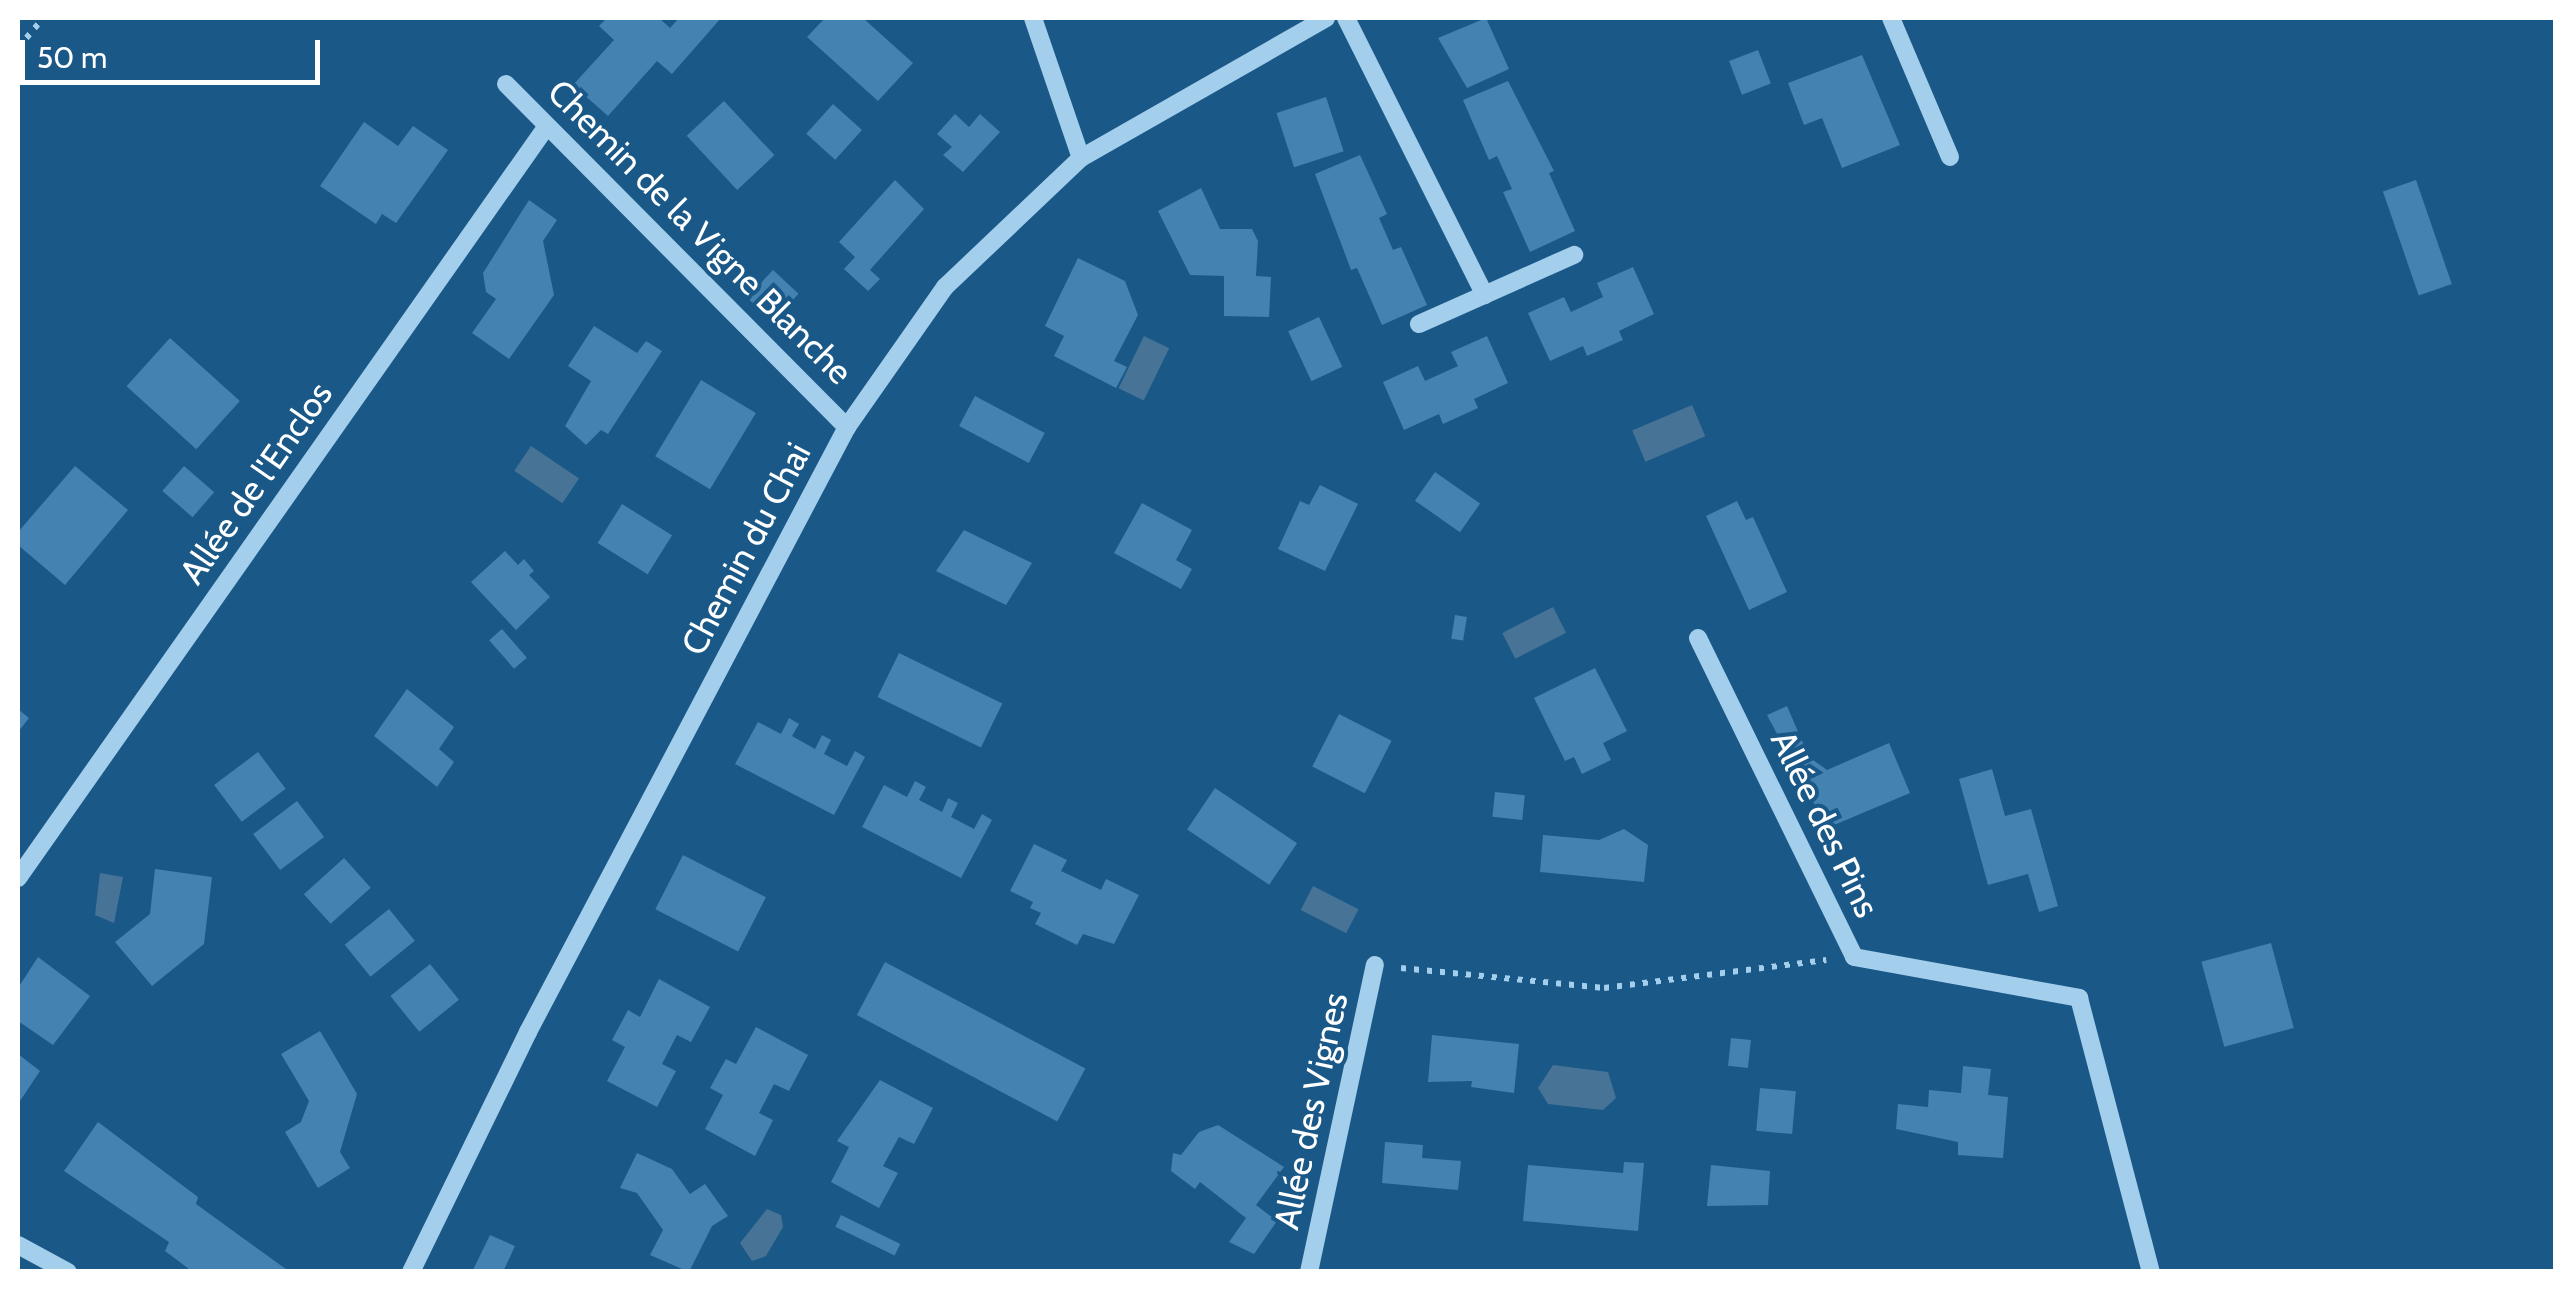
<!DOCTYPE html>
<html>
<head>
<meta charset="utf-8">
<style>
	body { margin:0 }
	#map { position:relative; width:2573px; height:1289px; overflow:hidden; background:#1a5888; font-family:Cabin,sans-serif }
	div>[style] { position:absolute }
	.water>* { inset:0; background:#477496; transform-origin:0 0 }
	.building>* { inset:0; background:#4382b1; transform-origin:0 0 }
	.path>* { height:6px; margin-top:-3px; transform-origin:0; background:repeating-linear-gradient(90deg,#a3ceec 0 5px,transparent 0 13px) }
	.minor>* { height:18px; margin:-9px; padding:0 9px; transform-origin:9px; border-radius:9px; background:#a3ceec }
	span { translate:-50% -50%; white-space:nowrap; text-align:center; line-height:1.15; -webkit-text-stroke:8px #1a5888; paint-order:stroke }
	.street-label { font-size:35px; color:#fff }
	.frame { position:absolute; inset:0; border:20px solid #fff; pointer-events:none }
	.scale { position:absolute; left:20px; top:40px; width:300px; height:45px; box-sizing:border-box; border:5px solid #fff; border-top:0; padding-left:12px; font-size:30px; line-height:35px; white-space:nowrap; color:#fff; -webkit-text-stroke:8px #1a5888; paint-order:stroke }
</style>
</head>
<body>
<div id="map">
	<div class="water">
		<i style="left:1144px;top:336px;width:28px;height:58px;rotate:26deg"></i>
		<i style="left:1692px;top:405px;width:34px;height:65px;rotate:67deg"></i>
		<i style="left:531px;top:446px;width:58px;height:30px;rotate:34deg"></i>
		<i style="left:1553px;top:607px;width:29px;height:57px;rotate:63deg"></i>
		<i style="clip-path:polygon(100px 873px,123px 877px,114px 923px,95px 915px)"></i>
		<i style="left:1313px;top:886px;width:51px;height:27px;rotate:27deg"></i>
		<i style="clip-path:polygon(1553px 1065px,1608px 1072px,1616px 1098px,1603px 1110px,1548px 1104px,1538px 1088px)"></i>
		<i style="clip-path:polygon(767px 1209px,781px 1215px,783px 1227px,766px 1256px,752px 1261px,740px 1243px)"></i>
	</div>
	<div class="building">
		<i style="clip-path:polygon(607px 18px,659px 18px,670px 28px,679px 18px,721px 18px,672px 74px,657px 61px,608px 116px,573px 85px,614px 40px,599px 26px)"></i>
		<i style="clip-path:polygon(825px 18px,863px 18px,913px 63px,878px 101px,807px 37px)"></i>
		<i style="clip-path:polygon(1486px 18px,1509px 69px,1467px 88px,1438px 38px)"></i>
		<i style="left:1758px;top:50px;width:36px;height:31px;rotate:69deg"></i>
		<i style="clip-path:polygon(1862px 55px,1900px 145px,1842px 168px,1822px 118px,1804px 125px,1788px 83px)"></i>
		<i style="clip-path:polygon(1508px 81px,1554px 171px,1549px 173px,1575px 231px,1530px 252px,1503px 192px,1512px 189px,1497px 156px,1489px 160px,1463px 100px)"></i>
		<i style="left:1326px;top:97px;width:57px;height:52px;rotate:72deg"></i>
		<i style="left:724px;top:101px;width:74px;height:51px;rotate:47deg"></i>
		<i style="left:833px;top:104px;width:39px;height:40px;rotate:42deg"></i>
		<i style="clip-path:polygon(955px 114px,969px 127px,980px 114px,1000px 132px,963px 172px,943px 155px,952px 147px,937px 134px)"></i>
		<i style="clip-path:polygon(364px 122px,398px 146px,413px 126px,448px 150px,396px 223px,382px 214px,376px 224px,320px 186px)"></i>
		<i style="clip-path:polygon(1360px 155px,1387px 214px,1379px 218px,1393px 250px,1401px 247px,1427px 305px,1382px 325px,1357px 268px,1351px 270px,1315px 174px)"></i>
		<i style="clip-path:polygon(895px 180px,924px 209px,870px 270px,880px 279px,868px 291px,844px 269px,855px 257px,839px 242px)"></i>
		<i style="left:2416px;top:180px;width:110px;height:35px;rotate:71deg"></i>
		<i style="clip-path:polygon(1201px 188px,1220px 229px,1252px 229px,1258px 241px,1256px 276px,1271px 277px,1269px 317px,1224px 316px,1224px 276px,1190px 275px,1158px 211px)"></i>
		<i style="clip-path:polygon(529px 200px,557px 220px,543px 241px,554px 295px,509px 359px,472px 333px,496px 299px,486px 292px,483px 273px)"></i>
		<i style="clip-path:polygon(1078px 258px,1125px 281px,1138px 315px,1114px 361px,1127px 367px,1116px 388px,1054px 356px,1064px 336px,1045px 326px)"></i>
		<i style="clip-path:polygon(1633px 267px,1654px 314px,1619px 331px,1623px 340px,1587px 356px,1583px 346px,1550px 361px,1528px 313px,1564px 297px,1571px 312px,1603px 297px,1597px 283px)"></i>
		<i style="left:773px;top:270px;width:35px;height:38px;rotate:43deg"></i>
		<i style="left:1319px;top:317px;width:55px;height:34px;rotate:65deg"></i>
		<i style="clip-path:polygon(594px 326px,637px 353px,646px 341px,662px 351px,608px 434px,601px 430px,586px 445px,565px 426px,591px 381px,568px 366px)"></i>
		<i style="clip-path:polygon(1487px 336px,1508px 383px,1474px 399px,1478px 408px,1443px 424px,1439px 414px,1404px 430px,1383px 382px,1418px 366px,1425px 381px,1458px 366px,1451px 352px)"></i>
		<i style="left:170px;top:338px;width:94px;height:65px;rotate:42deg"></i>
		<i style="left:701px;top:380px;width:64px;height:89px;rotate:31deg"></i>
		<i style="left:975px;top:396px;width:79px;height:34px;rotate:28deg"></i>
		<i style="clip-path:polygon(75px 466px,128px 510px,65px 585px,18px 545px,18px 532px)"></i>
		<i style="left:184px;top:466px;width:40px;height:33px;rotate:41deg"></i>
		<i style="left:1435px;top:472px;width:55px;height:35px;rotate:35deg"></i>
		<i style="clip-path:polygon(1320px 485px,1358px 504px,1325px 571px,1278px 549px,1300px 501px,1309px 505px)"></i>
		<i style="clip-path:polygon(1737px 501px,1746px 520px,1753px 517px,1787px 592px,1749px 610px,1706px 516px)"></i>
		<i style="clip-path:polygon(1142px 503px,1192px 530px,1176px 560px,1192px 569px,1181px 589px,1114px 553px)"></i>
		<i style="left:622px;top:504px;width:59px;height:46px;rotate:32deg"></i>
		<i style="clip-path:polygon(964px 530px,1032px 563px,1006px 605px,936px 571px)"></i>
		<i style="clip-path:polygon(505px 551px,518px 565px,524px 559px,534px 571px,529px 575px,550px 597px,516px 630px,471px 582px)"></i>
		<i style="left:1455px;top:615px;width:12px;height:24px;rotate:9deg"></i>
		<i style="left:502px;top:629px;width:38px;height:17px;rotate:49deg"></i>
		<i style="left:899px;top:653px;width:115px;height:49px;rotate:26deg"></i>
		<i style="clip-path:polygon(1595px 668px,1627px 731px,1603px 743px,1611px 760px,1582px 774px,1574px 757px,1565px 761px,1534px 698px)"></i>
		<i style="clip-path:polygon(407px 689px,454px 727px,439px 749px,454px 762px,437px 787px,374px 736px)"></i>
		<i style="clip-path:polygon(1787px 706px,1809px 757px,1827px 770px,1889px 743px,1910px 793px,1827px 828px,1767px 715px)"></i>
		<i style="clip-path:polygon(18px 709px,29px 718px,18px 732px)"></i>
		<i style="left:1339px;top:714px;width:59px;height:59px;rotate:27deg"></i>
		<i style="clip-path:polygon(789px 718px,799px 724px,792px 736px,815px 749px,822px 735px,831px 740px,824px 754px,847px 766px,855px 751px,865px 757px,834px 815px,735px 764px,758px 722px,781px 734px)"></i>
		<i style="left:258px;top:752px;width:46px;height:55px;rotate:53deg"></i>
		<i style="clip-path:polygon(1992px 769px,2005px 816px,2031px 809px,2058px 906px,2039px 912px,2028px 874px,1988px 885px,1959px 779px)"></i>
		<i style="clip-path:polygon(915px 781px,926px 787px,919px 800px,942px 812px,948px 798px,958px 803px,951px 817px,974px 829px,982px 814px,992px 820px,961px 878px,862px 827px,884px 785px,907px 797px)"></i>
		<i style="left:1215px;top:788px;width:99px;height:50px;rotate:34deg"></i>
		<i style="left:1495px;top:792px;width:30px;height:25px;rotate:6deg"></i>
		<i style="left:297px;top:801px;width:45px;height:55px;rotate:53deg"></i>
		<i style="clip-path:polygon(1624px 829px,1648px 845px,1644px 882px,1540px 872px,1543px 835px,1599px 840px)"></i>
		<i style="clip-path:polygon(1034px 844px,1067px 860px,1061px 871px,1101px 890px,1106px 879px,1139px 895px,1114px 944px,1083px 934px,1077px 945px,1035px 924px,1041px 913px,1030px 908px,1033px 902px,1010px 891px)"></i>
		<i style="left:683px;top:855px;width:93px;height:61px;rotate:27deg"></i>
		<i style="left:344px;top:858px;width:40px;height:54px;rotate:48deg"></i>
		<i style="clip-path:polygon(155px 869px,212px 877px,204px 944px,152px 986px,115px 942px,150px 914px)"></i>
		<i style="left:389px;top:909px;width:41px;height:57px;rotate:51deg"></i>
		<i style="left:2271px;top:943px;width:88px;height:72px;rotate:75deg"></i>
		<i style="clip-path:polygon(38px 957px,90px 996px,53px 1045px,18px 1021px,18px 988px)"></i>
		<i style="left:885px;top:962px;width:227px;height:60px;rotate:28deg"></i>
		<i style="left:430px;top:964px;width:46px;height:51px;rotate:51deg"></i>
		<i style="clip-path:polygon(659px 979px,710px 1007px,691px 1042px,677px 1035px,662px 1064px,676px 1071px,657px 1107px,607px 1081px,625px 1047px,612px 1040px,628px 1010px,640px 1017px)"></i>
		<i style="clip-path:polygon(756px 1027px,808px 1055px,789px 1091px,774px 1084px,759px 1113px,773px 1120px,755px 1156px,705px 1129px,723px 1095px,710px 1088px,726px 1059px,736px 1064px)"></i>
		<i style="clip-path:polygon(320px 1031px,357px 1094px,340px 1152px,350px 1168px,318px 1188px,285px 1132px,301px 1122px,309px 1101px,281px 1054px)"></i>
		<i style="clip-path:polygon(1432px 1035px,1519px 1044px,1514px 1093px,1471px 1087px,1472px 1081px,1428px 1082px)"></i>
		<i style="left:1731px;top:1038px;width:20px;height:28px;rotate:6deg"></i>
		<i style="clip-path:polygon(18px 1054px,40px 1071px,18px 1104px)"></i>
		<i style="clip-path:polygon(1963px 1066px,1991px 1069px,1988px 1095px,2008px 1097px,2003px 1158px,1958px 1155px,1958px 1142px,1896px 1129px,1898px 1104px,1928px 1107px,1929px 1090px,1961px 1093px)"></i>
		<i style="clip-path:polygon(880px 1080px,933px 1108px,914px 1144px,899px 1137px,883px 1166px,898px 1173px,879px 1208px,831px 1182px,849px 1147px,837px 1141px)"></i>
		<i style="left:1760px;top:1088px;width:36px;height:43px;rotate:5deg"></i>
		<i style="clip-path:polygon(98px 1122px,198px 1197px,196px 1204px,290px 1272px,193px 1272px,165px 1251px,169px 1242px,64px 1171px)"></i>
		<i style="clip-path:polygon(1218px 1125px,1284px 1167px,1256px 1205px,1277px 1221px,1254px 1254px,1229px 1242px,1246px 1218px,1200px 1182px,1195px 1189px,1171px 1171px,1173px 1153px,1181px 1155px,1199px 1132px)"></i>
		<i style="clip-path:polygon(1385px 1142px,1423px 1145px,1422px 1158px,1461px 1161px,1458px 1190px,1382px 1183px)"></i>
		<i style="clip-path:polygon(637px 1153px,672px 1169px,690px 1194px,705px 1184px,728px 1216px,712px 1226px,689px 1272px,650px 1255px,663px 1230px,637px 1193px,620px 1188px)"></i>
		<i style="clip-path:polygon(1624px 1162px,1644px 1163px,1638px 1231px,1523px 1221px,1528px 1165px,1623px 1173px)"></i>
		<i style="clip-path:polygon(1711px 1165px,1770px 1171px,1768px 1205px,1707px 1206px)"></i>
		<i style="left:841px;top:1215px;width:66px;height:13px;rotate:26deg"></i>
		<i style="clip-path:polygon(490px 1235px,515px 1246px,503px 1272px,472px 1272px)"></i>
	</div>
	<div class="path">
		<i style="left:18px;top:48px;width:39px;rotate:-50deg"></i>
		<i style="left:1401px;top:968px;width:204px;rotate:5.6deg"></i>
		<i style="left:1604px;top:988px;width:224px;rotate:-7.2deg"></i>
	</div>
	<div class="minor">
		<i style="left:1033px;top:18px;width:148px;rotate:71.1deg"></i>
		<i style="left:1346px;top:18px;width:310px;rotate:63.4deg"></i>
		<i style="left:1891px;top:18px;width:151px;rotate:67deg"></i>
		<i style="left:506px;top:84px;width:484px;rotate:45.2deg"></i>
		<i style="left:1419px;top:324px;width:170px;rotate:-24deg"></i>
		<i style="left:1698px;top:638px;width:355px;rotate:63.9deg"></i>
		<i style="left:1854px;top:957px;width:229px;rotate:10.3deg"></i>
		<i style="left:2079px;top:998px;width:283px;rotate:75.3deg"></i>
		<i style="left:18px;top:878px;width:919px;rotate:-54.88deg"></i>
		<i style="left:18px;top:1245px;width:57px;rotate:28.4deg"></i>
		<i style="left:411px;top:1272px;width:267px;rotate:-64deg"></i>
		<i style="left:528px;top:1032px;width:684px;rotate:-62.2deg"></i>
		<i style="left:847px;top:427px;width:171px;rotate:-55deg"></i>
		<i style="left:945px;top:287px;width:187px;rotate:-43.5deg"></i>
		<i style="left:1081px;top:158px;width:282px;rotate:-29.7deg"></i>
		<i style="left:1309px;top:1272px;width:314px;rotate:-77.9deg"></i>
	</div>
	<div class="street-label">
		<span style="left:700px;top:232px;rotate:45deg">Chemin de la Vigne Blanche</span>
		<span style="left:256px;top:483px;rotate:-55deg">Allée de l'Enclos</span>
		<span style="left:746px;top:549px;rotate:-62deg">Chemin du Chai</span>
		<span style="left:1825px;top:824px;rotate:64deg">Allée des Pins</span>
		<span style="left:1311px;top:1111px;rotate:-78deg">Allée des Vignes</span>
	</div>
	<div class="frame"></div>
	<div class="scale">50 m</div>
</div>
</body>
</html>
